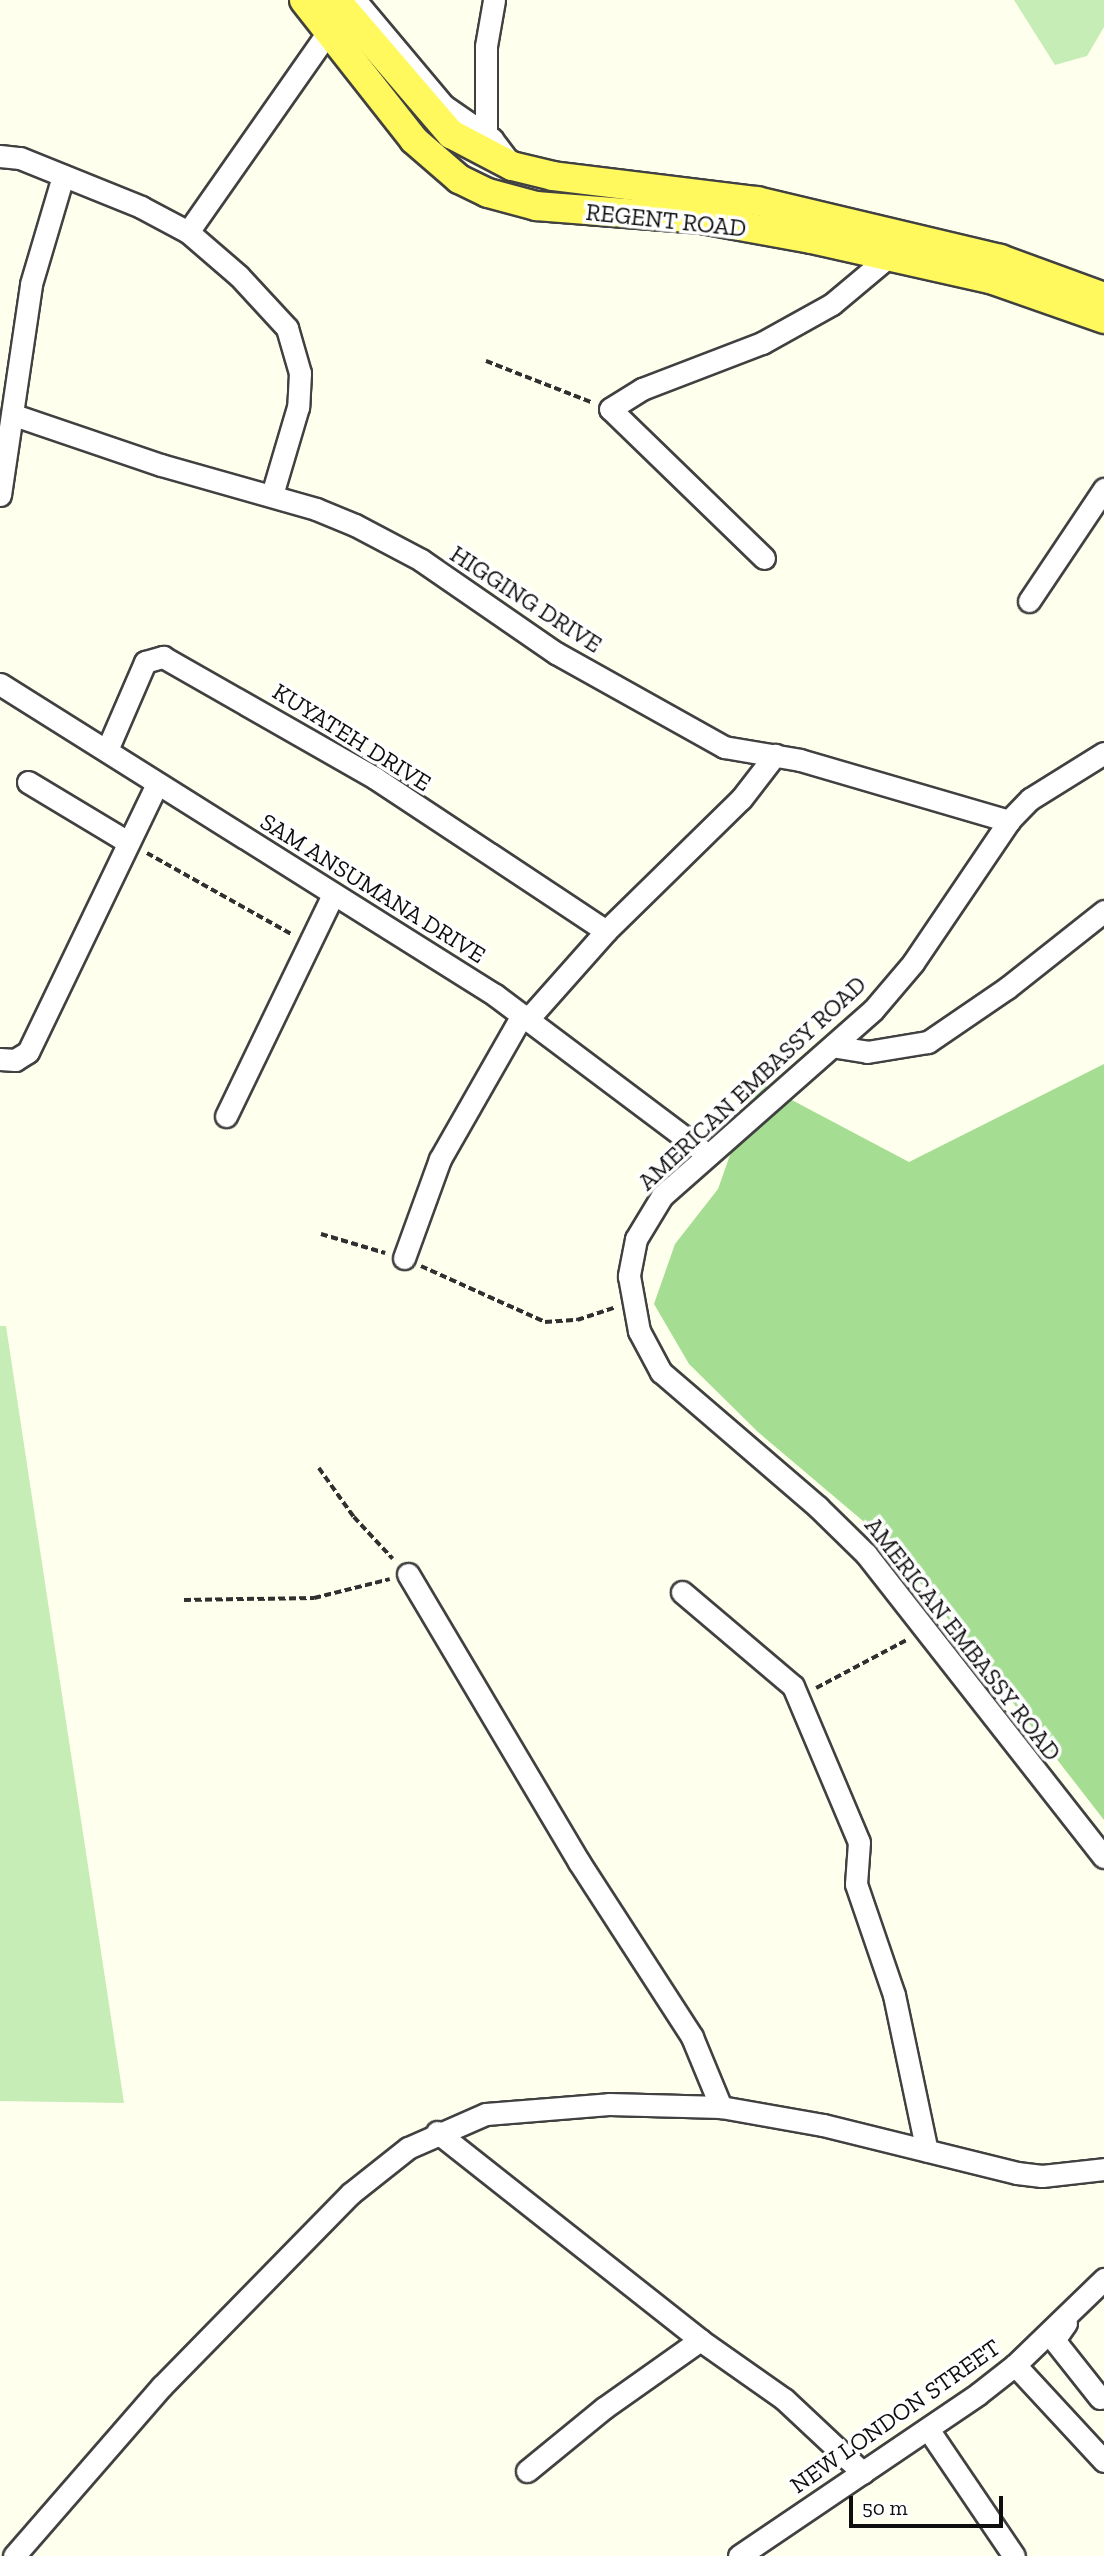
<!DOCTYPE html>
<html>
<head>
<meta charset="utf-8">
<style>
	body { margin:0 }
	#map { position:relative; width:1104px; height:2556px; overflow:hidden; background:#ffe; font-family:"Zilla Slab",serif }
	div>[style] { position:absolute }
	.green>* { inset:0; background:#c6edb5 }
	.forest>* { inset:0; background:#a5de93 }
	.path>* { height:3.5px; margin-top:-1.75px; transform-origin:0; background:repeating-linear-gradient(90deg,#303030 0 7px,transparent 0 10.5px) }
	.roads { filter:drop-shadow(2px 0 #414141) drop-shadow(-2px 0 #414141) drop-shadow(0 2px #414141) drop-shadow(0 -2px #414141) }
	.minor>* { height:21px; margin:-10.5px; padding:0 10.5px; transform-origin:10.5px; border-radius:10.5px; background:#fff }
	.major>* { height:28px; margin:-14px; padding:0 14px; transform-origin:14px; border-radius:14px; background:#fff95e }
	span { translate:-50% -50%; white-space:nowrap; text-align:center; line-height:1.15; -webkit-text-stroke:7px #fff; paint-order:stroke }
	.street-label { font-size:24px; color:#0e0e0e }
	.scale { position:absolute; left:849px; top:2496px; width:154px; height:32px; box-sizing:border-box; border:4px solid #0e0e0e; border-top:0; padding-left:9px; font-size:21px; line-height:24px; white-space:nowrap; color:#0e0e0e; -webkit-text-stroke:5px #fff; paint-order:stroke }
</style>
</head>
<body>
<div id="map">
	<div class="green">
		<i style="clip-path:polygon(1014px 0,1104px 0,1104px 27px,1087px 56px,1055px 65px)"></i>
		<i style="clip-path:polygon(0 1326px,6px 1326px,124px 2103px,0 2101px)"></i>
	</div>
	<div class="forest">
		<i style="clip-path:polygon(1104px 1064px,1104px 1820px,889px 1543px,758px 1432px,689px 1364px,654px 1304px,675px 1244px,718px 1189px,756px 1081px,909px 1162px)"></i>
	</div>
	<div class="path">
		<i style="left:486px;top:361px;width:113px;rotate:21.3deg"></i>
		<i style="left:147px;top:853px;width:167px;rotate:29.3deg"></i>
		<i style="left:321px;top:1234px;width:67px;rotate:16.5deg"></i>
		<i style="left:421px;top:1266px;width:136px;rotate:24.3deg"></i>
		<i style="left:545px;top:1322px;width:32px;rotate:-4deg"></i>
		<i style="left:577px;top:1320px;width:41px;rotate:-18.4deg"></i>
		<i style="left:319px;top:1468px;width:60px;rotate:54.5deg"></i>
		<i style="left:354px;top:1517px;width:57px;rotate:47.1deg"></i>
		<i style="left:184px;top:1600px;width:130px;rotate:-0.9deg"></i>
		<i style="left:314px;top:1598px;width:78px;rotate:-14deg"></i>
		<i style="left:816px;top:1688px;width:104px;rotate:-28deg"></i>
	</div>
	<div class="roads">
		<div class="minor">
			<i style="left:355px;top:0;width:137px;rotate:50deg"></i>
			<i style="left:443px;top:105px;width:60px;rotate:34.8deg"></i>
			<i style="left:492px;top:139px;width:31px;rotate:53deg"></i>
			<i style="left:486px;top:135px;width:89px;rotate:-90deg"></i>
			<i style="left:486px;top:46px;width:47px;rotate:-80.1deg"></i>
			<i style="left:0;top:156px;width:20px;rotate:6deg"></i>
			<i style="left:20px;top:158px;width:131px;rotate:22deg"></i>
			<i style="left:141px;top:207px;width:53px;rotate:28deg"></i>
			<i style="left:188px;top:232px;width:67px;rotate:40.8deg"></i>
			<i style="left:239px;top:276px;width:71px;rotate:47.3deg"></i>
			<i style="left:287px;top:328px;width:47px;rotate:73.9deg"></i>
			<i style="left:300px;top:373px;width:34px;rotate:93deg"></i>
			<i style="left:298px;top:407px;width:92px;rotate:106.5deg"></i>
			<i style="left:188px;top:232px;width:244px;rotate:-55deg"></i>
			<i style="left:14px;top:415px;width:155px;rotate:18.8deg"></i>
			<i style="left:161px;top:465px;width:161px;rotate:15.8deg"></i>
			<i style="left:316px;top:509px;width:42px;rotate:22.3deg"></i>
			<i style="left:355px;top:525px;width:75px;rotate:27.9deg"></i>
			<i style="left:421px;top:560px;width:164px;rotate:34.6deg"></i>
			<i style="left:556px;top:653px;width:193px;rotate:29.2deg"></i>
			<i style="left:724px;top:747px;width:77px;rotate:9.7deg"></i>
			<i style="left:800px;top:760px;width:218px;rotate:16.3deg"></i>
			<i style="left:0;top:495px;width:213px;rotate:-81.6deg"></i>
			<i style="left:31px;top:284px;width:113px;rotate:-73.5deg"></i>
			<i style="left:764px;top:558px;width:214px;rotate:-135.9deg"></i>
			<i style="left:610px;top:409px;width:38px;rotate:-32deg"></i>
			<i style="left:642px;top:389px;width:129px;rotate:-21deg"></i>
			<i style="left:762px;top:343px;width:80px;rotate:-29.1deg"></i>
			<i style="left:832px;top:304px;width:72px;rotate:-39.9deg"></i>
			<i style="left:887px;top:258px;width:13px;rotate:-77deg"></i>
			<i style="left:1029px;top:601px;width:135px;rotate:-56.2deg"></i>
			<i style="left:0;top:684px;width:585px;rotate:32.14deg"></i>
			<i style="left:495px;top:995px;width:265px;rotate:36.9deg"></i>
			<i style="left:107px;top:750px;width:96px;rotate:-66.6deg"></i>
			<i style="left:145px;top:662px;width:19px;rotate:-16deg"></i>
			<i style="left:163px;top:657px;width:244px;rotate:29.7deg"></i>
			<i style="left:375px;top:778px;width:277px;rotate:33.5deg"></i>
			<i style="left:1104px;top:753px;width:87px;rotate:148.1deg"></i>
			<i style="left:1030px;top:799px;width:30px;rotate:134deg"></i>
			<i style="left:1009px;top:821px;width:171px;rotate:124.1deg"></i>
			<i style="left:913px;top:963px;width:62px;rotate:130.4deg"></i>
			<i style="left:873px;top:1010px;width:281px;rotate:138.6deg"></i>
			<i style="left:662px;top:1196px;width:50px;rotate:121.2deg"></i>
			<i style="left:636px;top:1239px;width:38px;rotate:101deg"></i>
			<i style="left:629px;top:1276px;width:56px;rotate:79.7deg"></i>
			<i style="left:639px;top:1331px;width:47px;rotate:61.8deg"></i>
			<i style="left:661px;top:1372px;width:207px;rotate:40.7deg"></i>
			<i style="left:818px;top:1507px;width:67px;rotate:44.4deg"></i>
			<i style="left:866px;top:1554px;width:385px;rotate:51.9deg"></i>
			<i style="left:28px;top:782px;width:114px;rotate:31deg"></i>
			<i style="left:528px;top:1019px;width:118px;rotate:-48.4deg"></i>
			<i style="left:606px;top:931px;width:189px;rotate:-44.4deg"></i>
			<i style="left:741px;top:799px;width:56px;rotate:-52.3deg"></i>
			<i style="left:837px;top:1047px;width:30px;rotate:9deg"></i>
			<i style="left:867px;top:1052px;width:62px;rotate:-9.3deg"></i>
			<i style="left:928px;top:1042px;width:96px;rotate:-34.4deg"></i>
			<i style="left:1007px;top:988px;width:124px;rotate:-38.4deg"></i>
			<i style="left:0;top:1059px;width:15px;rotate:4deg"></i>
			<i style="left:15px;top:1060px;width:15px;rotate:-32deg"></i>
			<i style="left:28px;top:1052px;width:297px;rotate:-64.3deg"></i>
			<i style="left:226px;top:1116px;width:246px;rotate:-64.2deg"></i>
			<i style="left:404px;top:1258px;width:105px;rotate:-70deg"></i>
			<i style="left:440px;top:1159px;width:166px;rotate:-60.3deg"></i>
			<i style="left:408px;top:1574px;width:335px;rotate:59.3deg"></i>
			<i style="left:579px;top:1862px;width:208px;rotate:57.1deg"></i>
			<i style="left:692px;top:2037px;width:76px;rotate:67.5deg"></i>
			<i style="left:682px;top:1592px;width:145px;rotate:40.3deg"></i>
			<i style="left:793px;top:1686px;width:169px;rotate:67.1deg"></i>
			<i style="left:859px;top:1842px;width:42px;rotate:94.1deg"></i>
			<i style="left:856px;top:1884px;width:117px;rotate:71.1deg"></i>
			<i style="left:894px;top:1995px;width:159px;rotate:78.1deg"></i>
			<i style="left:437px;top:2132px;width:335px;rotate:38.3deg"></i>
			<i style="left:1066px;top:2323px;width:21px;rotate:125deg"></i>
			<i style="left:1054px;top:2340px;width:74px;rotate:51.6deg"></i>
			<i style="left:1015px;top:2365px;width:131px;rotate:47.2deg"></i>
			<i style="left:928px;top:2429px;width:153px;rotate:55.9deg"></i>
			<i style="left:527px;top:2471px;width:99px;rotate:-39.3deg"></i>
			<i style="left:604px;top:2408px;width:118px;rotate:-35.3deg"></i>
			<i style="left:700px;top:2340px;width:103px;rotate:35.1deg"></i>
			<i style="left:784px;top:2399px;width:108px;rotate:43.1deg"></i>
			<i style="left:14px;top:2556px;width:225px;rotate:-49deg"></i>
			<i style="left:162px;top:2386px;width:269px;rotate:-45.6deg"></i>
			<i style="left:350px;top:2194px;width:74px;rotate:-38.4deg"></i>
			<i style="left:408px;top:2148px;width:85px;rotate:-23.6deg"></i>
			<i style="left:486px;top:2114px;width:123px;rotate:-4.6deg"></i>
			<i style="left:609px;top:2104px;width:112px;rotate:1.5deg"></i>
			<i style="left:721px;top:2107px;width:104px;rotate:10deg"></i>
			<i style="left:823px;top:2125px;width:200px;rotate:13.9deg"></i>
			<i style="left:1017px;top:2173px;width:25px;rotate:7deg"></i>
			<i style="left:1042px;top:2176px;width:62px;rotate:-6.4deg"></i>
			<i style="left:739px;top:2556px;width:289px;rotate:-34.1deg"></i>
			<i style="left:978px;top:2394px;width:47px;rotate:-38.1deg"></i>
			<i style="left:1015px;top:2365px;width:124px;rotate:-44deg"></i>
		</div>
		<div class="major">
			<i style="left:304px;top:0;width:178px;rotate:51.8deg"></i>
			<i style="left:414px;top:140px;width:60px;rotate:40.9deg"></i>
			<i style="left:459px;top:179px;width:32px;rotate:26deg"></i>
			<i style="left:488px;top:193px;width:50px;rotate:15.2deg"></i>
			<i style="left:536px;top:206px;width:166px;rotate:4.5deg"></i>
			<i style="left:701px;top:219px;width:112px;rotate:10.3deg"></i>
			<i style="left:811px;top:239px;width:183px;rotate:12.6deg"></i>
			<i style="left:990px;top:279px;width:121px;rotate:19.3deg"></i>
			<i style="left:336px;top:0;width:177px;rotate:49.4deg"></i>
			<i style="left:451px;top:134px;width:69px;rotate:27.7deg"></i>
			<i style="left:512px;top:166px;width:42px;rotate:13.7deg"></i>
			<i style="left:553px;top:176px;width:206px;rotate:7deg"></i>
			<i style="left:757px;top:201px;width:250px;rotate:13.4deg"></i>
			<i style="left:1000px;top:259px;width:111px;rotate:20.1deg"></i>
		</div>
	</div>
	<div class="street-label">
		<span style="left:666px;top:220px;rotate:6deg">REGENT ROAD</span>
		<span style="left:526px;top:599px;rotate:33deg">HIGGING DRIVE</span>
		<span style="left:352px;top:737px;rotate:32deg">KUYATEH DRIVE</span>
		<span style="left:373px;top:888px;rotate:32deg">SAM ANSUMANA DRIVE</span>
		<span style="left:752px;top:1083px;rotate:-43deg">AMERICAN EMBASSY ROAD</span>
		<span style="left:963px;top:1639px;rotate:52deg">AMERICAN EMBASSY ROAD</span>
		<span style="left:895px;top:2416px;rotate:-35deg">NEW LONDON STREET</span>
	</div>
	<div class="scale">50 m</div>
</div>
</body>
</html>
